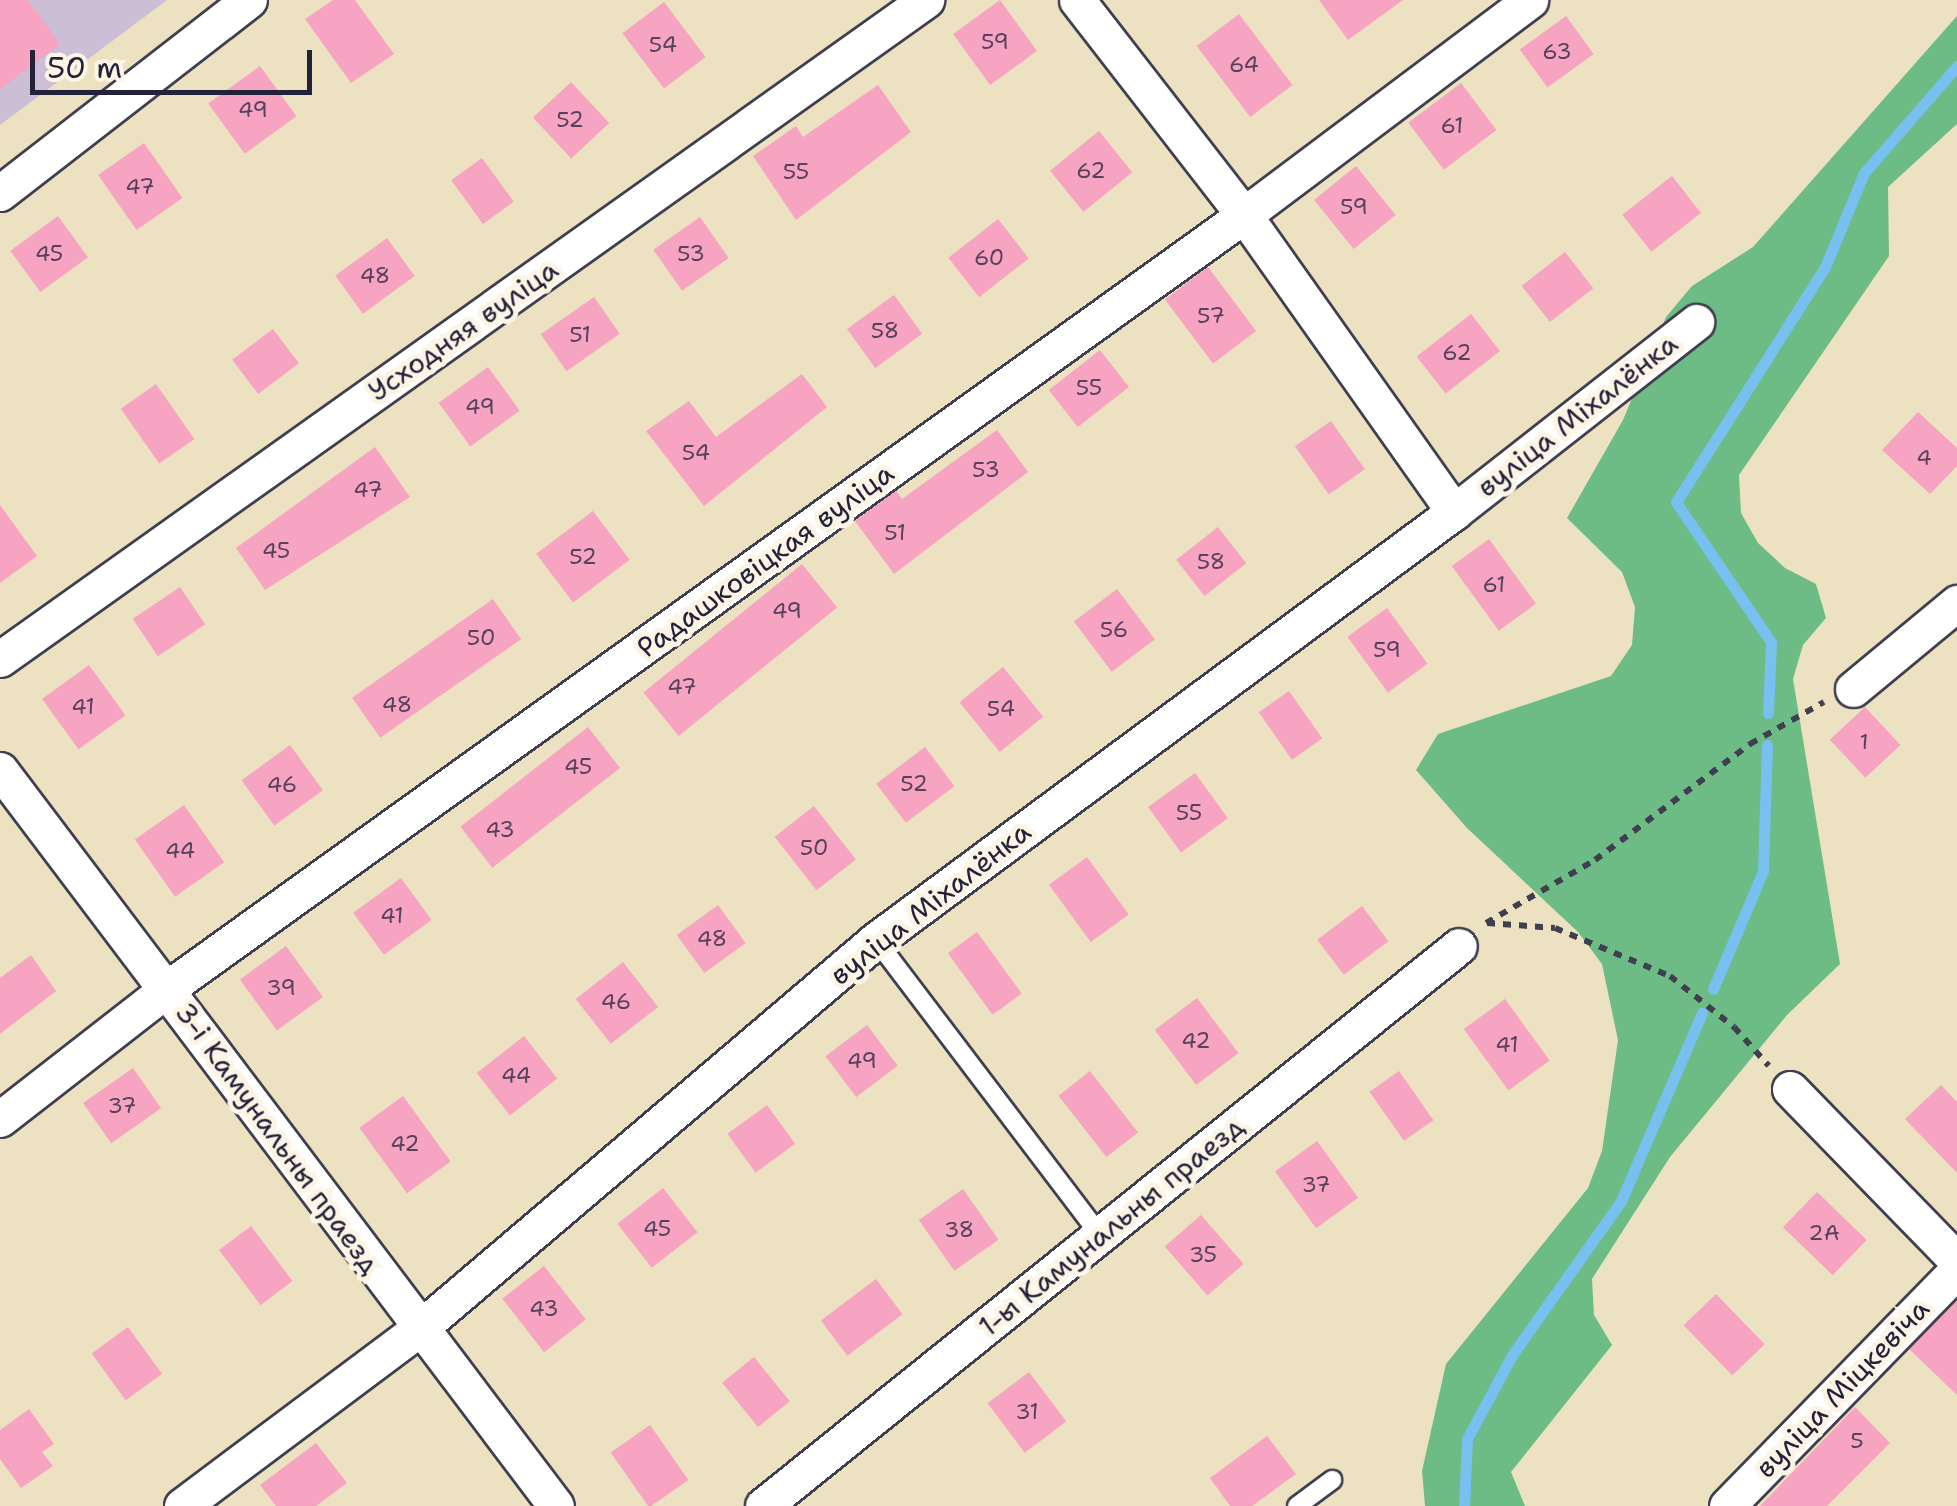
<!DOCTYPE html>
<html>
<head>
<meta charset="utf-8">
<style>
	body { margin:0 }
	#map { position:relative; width:1957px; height:1506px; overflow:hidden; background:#ece2c1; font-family:"Shantell Sans",sans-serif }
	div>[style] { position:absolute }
	.industrial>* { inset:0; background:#ccbed4 }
	.forest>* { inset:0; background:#6dbc86 }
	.stream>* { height:11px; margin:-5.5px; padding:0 5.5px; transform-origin:5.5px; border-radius:5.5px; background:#78c0f0 }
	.building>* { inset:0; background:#f7a3c2; transform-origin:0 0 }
	.path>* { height:6px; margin-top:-3px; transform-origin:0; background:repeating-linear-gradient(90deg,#403f4f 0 8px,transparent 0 16px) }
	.roads { filter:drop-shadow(2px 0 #403f4f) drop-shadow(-2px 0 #403f4f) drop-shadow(0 2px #403f4f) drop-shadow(0 -2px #403f4f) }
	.service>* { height:18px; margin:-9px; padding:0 9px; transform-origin:9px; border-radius:9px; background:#fff }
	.minor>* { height:35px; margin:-17.5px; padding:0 17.5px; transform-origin:17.5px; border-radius:17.5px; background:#fff }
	span { translate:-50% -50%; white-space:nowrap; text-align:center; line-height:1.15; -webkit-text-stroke:10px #fcf5e5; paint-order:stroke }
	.number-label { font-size:22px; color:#57425d }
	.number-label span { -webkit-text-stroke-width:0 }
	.street-label { font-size:28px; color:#22223b }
	.scale { position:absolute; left:30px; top:50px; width:282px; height:45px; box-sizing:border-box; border:5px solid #22223b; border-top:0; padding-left:12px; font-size:30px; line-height:35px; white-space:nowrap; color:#22223b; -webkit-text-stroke:8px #fcf5e5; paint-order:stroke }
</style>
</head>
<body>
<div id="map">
	<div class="industrial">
		<i style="clip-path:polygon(0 0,167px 0,0 125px)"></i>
	</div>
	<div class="forest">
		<i style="clip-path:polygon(1957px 16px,1957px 124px,1888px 187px,1889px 256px,1739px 475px,1741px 513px,1758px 543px,1785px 568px,1816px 584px,1826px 618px,1803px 645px,1793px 679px,1840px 964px,1787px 1015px,1670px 1157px,1592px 1279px,1594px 1315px,1612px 1345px,1511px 1472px,1525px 1506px,1425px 1506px,1422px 1471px,1446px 1364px,1588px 1188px,1602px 1151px,1618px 1040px,1602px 964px,1578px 932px,1467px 828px,1416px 770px,1438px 734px,1611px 676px,1632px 645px,1635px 607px,1622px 572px,1567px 518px,1623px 420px,1666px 317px,1692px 286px,1753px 247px)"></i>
	</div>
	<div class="stream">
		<i style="left:1768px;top:713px;width:71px;rotate:-87.6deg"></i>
		<i style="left:1771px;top:642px;width:169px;rotate:-124.2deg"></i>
		<i style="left:1676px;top:502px;width:278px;rotate:-57.6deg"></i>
		<i style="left:1825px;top:267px;width:102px;rotate:-67.5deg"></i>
		<i style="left:1864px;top:173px;width:142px;rotate:-49deg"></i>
		<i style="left:1713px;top:989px;width:128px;rotate:-67deg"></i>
		<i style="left:1763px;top:871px;width:126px;rotate:-88.2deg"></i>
		<i style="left:1464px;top:1506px;width:67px;rotate:-87.4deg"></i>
		<i style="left:1467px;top:1439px;width:95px;rotate:-61.8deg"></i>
		<i style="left:1512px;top:1355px;width:189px;rotate:-54.7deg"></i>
		<i style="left:1621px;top:1201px;width:205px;rotate:-66.7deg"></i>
	</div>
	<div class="building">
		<i style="clip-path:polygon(0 0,28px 0,60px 44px,0 89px)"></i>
		<i style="clip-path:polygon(333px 0,355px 0,394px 54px,351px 83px,305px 19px)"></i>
		<i style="left:1000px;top:0;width:63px;height:58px;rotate:54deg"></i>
		<i style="clip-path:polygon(1319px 0,1403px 0,1348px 40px)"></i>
		<i style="left:664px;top:2px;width:69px;height:52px;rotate:53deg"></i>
		<i style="left:1239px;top:14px;width:89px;height:53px;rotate:53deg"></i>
		<i style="left:1566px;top:16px;width:47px;height:57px;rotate:54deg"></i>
		<i style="left:260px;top:66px;width:62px;height:64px;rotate:54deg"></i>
		<i style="left:571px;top:82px;width:56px;height:52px;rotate:47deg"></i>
		<i style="left:1461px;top:83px;width:59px;height:66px;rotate:53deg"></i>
		<i style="clip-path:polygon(878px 85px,911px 132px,796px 220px,753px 156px,796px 126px,803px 137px)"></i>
		<i style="left:1099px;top:131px;width:53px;height:63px;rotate:51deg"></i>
		<i style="left:144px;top:143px;width:67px;height:56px;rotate:55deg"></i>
		<i style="left:482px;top:158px;width:54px;height:38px;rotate:54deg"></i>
		<i style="left:1356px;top:166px;width:63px;height:54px;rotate:51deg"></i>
		<i style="left:1672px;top:176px;width:47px;height:63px;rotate:52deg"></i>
		<i style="left:58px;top:216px;width:51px;height:59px;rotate:54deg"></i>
		<i style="left:700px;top:217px;width:50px;height:57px;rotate:55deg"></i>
		<i style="left:998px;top:219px;width:50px;height:63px;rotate:52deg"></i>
		<i style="left:387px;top:238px;width:47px;height:64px;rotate:54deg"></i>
		<i style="left:1565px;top:252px;width:46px;height:55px;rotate:52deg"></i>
		<i style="left:1208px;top:267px;width:80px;height:54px;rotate:53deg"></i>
		<i style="left:894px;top:295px;width:48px;height:58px;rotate:54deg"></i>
		<i style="left:594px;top:297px;width:45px;height:65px;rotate:55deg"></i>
		<i style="left:1471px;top:314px;width:47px;height:69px;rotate:52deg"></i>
		<i style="left:273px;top:329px;width:43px;height:51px;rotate:53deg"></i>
		<i style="left:1100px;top:350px;width:47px;height:65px;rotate:52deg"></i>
		<i style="left:488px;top:367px;width:54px;height:61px;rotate:54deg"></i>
		<i style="clip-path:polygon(802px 374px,827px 407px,704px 506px,646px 431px,689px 401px,716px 437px)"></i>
		<i style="left:156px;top:384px;width:67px;height:43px;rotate:55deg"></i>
		<i style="clip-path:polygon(1918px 412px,1957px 448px,1957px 466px,1930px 494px,1882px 450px)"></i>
		<i style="left:1331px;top:421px;width:59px;height:44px;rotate:55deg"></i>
		<i style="clip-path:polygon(997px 430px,1028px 472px,894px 574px,855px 521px,896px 491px,902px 499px)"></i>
		<i style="clip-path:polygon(375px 447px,410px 497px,265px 590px,236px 548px)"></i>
		<i style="clip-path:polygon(0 505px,37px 556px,0 583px)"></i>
		<i style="left:593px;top:511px;width:61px;height:71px;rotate:53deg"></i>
		<i style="left:1218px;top:527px;width:46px;height:53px;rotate:52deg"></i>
		<i style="left:1489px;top:539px;width:80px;height:46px;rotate:54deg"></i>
		<i style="left:802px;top:564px;width:56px;height:204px;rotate:51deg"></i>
		<i style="left:180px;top:587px;width:45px;height:57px;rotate:56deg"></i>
		<i style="left:1117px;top:589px;width:63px;height:54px;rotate:53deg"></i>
		<i style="left:493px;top:599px;width:49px;height:172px;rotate:55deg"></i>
		<i style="left:1387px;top:608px;width:69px;height:49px;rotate:54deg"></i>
		<i style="left:89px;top:665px;width:62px;height:58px;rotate:54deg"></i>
		<i style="left:1003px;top:667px;width:64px;height:56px;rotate:51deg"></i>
		<i style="left:1289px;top:691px;width:58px;height:37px;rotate:55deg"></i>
		<i style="left:1865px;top:707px;width:52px;height:48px;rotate:47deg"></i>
		<i style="left:588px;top:727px;width:52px;height:162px;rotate:52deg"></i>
		<i style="left:290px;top:745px;width:56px;height:60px;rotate:54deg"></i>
		<i style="left:925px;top:747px;width:49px;height:61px;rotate:53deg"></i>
		<i style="left:1195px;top:773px;width:56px;height:58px;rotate:54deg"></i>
		<i style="left:184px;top:805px;width:70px;height:60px;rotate:55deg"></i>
		<i style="left:814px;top:806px;width:68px;height:50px;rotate:52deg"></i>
		<i style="left:1087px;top:857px;width:71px;height:47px;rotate:54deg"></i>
		<i style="left:401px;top:878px;width:52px;height:59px;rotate:54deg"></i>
		<i style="left:718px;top:905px;width:47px;height:51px;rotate:54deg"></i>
		<i style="left:1362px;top:906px;width:44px;height:56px;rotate:53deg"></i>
		<i style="left:977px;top:932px;width:76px;height:36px;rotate:54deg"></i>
		<i style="left:286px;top:946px;width:63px;height:57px;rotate:54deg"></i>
		<i style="clip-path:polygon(31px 955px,56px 991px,0 1034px,0 978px)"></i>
		<i style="left:623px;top:962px;width:57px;height:60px;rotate:52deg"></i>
		<i style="left:1197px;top:998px;width:69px;height:53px;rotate:53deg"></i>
		<i style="left:1505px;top:999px;width:76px;height:51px;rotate:54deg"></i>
		<i style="left:867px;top:1025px;width:51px;height:52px;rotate:53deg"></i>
		<i style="left:524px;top:1036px;width:54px;height:60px;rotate:52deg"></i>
		<i style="left:133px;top:1068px;width:49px;height:61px;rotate:55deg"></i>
		<i style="left:1090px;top:1071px;width:78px;height:40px;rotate:52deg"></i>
		<i style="left:1399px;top:1071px;width:60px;height:36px;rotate:55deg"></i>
		<i style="clip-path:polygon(1941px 1085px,1957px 1102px,1957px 1173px,1905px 1119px)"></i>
		<i style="left:403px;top:1096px;width:81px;height:54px;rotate:54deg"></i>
		<i style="left:767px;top:1105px;width:48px;height:49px;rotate:54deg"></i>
		<i style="left:1317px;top:1141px;width:70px;height:52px;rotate:54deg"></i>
		<i style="left:663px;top:1188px;width:56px;height:58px;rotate:52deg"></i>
		<i style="left:963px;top:1189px;width:62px;height:54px;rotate:55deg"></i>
		<i style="left:1817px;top:1192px;width:69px;height:49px;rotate:44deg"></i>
		<i style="left:1201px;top:1215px;width:65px;height:48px;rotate:49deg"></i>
		<i style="left:251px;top:1226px;width:69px;height:40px;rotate:53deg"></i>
		<i style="left:544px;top:1266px;width:68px;height:53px;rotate:52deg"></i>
		<i style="left:876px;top:1279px;width:44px;height:69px;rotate:53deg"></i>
		<i style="left:1716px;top:1294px;width:70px;height:45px;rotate:46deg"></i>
		<i style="clip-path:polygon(1957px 1300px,1957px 1395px,1909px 1349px)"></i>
		<i style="left:128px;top:1327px;width:58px;height:45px;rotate:54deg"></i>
		<i style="left:754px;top:1357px;width:57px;height:41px;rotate:51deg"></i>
		<i style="left:1029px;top:1372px;width:62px;height:52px;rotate:53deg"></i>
		<i style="clip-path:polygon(1855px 1407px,1890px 1443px,1827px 1506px,1760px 1506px)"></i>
		<i style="clip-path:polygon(29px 1409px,54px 1444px,42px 1452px,53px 1466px,21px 1488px,0 1459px,0 1430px)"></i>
		<i style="left:650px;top:1425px;width:67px;height:48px;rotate:55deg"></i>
		<i style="clip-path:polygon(1267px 1436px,1296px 1474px,1252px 1506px,1230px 1506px,1210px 1478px)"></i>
		<i style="clip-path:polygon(316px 1443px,347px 1483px,316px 1506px,276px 1506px,260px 1485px)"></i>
	</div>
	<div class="path">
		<i style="left:1486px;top:923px;width:126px;rotate:-30deg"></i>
		<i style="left:1595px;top:860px;width:194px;rotate:-36.8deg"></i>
		<i style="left:1750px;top:744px;width:85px;rotate:-29.6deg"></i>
		<i style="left:1487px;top:923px;width:68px;rotate:4.2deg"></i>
		<i style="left:1555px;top:928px;width:125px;rotate:22.7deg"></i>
		<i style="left:1670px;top:976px;width:82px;rotate:38.6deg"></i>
		<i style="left:1734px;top:1027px;width:52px;rotate:48.1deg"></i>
	</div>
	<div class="roads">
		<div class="service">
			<i style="left:876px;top:940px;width:370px;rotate:52.8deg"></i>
			<i style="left:1297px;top:1506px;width:44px;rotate:-36.6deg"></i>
		</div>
		<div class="minor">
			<i style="left:1077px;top:0;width:272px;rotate:52.2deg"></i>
			<i style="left:1244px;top:215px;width:364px;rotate:54.7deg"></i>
			<i style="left:0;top:193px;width:315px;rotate:-37.8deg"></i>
			<i style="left:0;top:659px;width:1137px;rotate:-35.44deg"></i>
			<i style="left:1853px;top:689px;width:135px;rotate:-39.6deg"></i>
			<i style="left:0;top:770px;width:922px;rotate:52.93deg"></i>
			<i style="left:1790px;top:1089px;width:240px;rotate:45.8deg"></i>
			<i style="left:0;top:1119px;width:213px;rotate:-37.9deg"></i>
			<i style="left:168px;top:988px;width:1325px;rotate:-35.69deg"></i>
			<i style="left:1244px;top:215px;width:358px;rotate:-36.9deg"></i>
			<i style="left:182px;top:1506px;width:296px;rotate:-36.8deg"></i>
			<i style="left:419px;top:1329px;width:600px;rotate:-40.4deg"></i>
			<i style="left:876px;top:940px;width:719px;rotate:-36.52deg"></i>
			<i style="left:1454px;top:512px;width:308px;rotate:-38.1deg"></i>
			<i style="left:763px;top:1506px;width:893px;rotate:-38.82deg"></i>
			<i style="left:1727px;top:1506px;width:330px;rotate:-45.7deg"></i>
		</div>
	</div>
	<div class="number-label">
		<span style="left:995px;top:42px">59</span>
		<span style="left:663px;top:45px">54</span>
		<span style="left:1557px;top:52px">63</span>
		<span style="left:1244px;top:65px">64</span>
		<span style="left:253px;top:110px">49</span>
		<span style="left:570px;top:120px">52</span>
		<span style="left:1452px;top:126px">61</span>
		<span style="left:1091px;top:171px">62</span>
		<span style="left:796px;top:172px">55</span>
		<span style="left:140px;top:187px">47</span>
		<span style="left:1354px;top:207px">59</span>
		<span style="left:49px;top:254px">45</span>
		<span style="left:691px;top:254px">53</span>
		<span style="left:989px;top:258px">60</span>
		<span style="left:375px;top:276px">48</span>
		<span style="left:1211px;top:316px">57</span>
		<span style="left:885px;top:331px">58</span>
		<span style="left:580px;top:335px">51</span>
		<span style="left:1457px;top:353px">62</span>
		<span style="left:1089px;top:388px">55</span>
		<span style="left:480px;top:407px">49</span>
		<span style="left:696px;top:453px">54</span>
		<span style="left:1924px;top:458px">4</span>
		<span style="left:986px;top:470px">53</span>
		<span style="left:368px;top:490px">47</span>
		<span style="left:895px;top:533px">51</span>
		<span style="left:276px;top:551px">45</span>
		<span style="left:583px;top:557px">52</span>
		<span style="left:1211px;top:562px">58</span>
		<span style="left:1494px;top:585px">61</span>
		<span style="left:787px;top:611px">49</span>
		<span style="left:1114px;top:630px">56</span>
		<span style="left:481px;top:638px">50</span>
		<span style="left:1387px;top:650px">59</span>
		<span style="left:682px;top:687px">47</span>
		<span style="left:397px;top:705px">48</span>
		<span style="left:83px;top:707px">41</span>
		<span style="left:1001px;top:709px">54</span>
		<span style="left:1864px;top:742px">1</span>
		<span style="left:578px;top:767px">45</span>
		<span style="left:914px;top:784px">52</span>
		<span style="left:282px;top:785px">46</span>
		<span style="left:1189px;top:813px">55</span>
		<span style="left:500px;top:830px">43</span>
		<span style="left:814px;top:848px">50</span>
		<span style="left:180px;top:851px">44</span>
		<span style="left:392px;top:916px">41</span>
		<span style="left:712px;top:939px">48</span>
		<span style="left:281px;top:988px">39</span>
		<span style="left:616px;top:1002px">46</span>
		<span style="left:1196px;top:1041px">42</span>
		<span style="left:1507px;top:1045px">41</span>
		<span style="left:862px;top:1061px">49</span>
		<span style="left:516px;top:1076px">44</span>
		<span style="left:122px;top:1106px">37</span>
		<span style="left:405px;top:1144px">42</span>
		<span style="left:1316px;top:1185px">37</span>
		<span style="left:657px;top:1229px">45</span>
		<span style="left:959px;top:1230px">38</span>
		<span style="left:1824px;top:1233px">2А</span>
		<span style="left:1203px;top:1255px">35</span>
		<span style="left:544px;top:1309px">43</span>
		<span style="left:1027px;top:1412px">31</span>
		<span style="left:1857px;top:1441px">5</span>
	</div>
	<div class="street-label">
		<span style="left:463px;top:330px;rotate:-35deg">Усходняя вуліца</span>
		<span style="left:1577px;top:415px;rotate:-38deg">вуліца Міхалёнка</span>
		<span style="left:765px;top:560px;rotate:-36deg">Радашковіцкая вуліца</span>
		<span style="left:930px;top:903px;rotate:-38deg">вуліца Міхалёнка</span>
		<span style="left:278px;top:1138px;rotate:54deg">3-і Камунальны праезд</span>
		<span style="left:1111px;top:1226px;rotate:-39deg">1-ы Камунальны праезд</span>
		<span style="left:1842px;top:1388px;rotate:-46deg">вуліца Міцкевіча</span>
	</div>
	<div class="scale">50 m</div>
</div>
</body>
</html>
